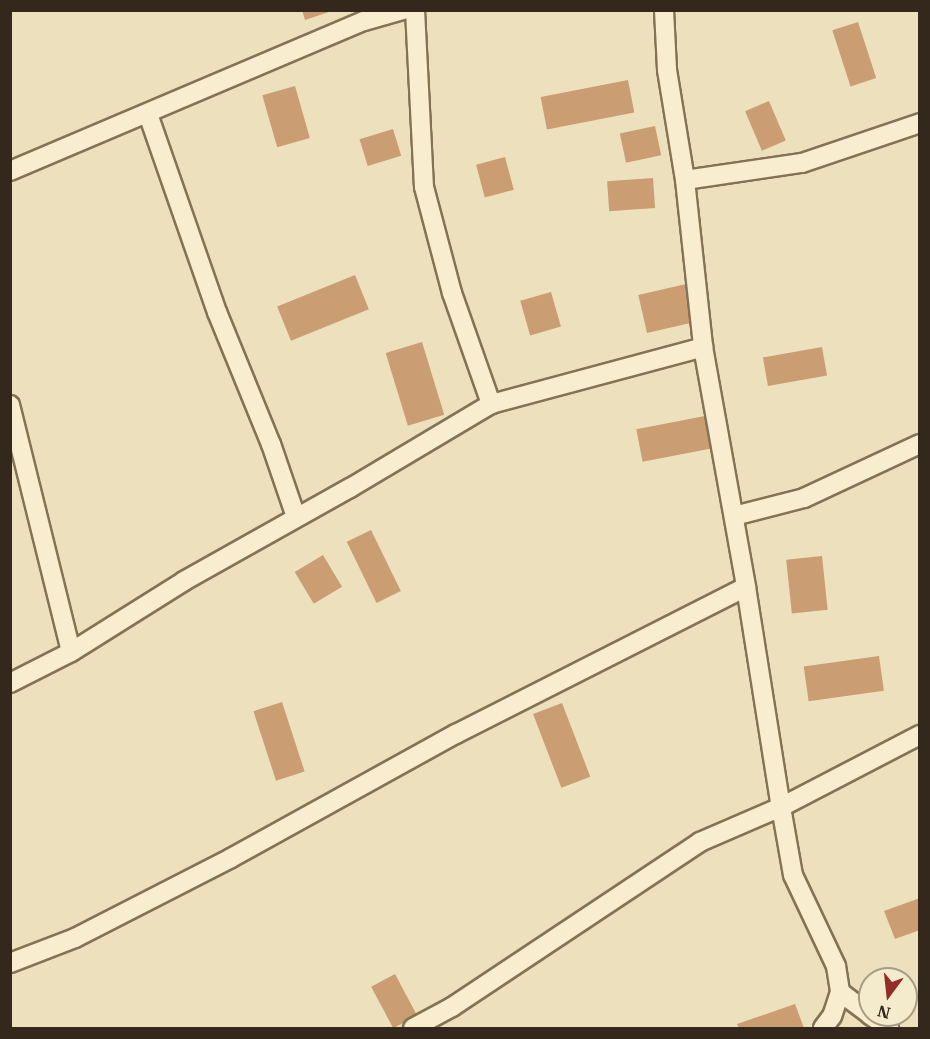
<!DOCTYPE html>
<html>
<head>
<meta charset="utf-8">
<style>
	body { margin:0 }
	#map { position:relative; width:930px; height:1039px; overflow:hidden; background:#ede1bd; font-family:"IBM Plex Serif",serif }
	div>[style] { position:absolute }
	.building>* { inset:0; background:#cb9d73; transform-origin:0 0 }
	.roads { filter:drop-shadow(2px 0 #847256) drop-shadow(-2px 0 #847256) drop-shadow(0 2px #847256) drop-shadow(0 -2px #847256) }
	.minor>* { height:18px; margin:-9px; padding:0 9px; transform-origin:9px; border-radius:9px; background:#f8eecf }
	span { translate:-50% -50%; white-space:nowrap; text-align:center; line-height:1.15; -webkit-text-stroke:5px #f4ebcc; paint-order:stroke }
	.frame { position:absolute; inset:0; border:12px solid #33281b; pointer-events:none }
	.north { position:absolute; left:858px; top:967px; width:60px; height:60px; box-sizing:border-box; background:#f4ebcc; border:2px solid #a79d85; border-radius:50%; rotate:195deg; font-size:16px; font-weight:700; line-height:24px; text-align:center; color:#33281b }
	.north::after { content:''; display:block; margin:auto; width:21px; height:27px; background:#922e27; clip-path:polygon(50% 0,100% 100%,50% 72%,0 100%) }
</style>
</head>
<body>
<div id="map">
	<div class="building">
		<i style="clip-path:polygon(302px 10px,332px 10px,332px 11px,305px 20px)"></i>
		<i style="left:858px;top:22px;width:59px;height:27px;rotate:72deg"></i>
		<i style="left:628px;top:80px;width:33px;height:89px;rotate:79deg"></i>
		<i style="left:295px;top:86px;width:54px;height:34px;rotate:74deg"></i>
		<i style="left:769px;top:101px;width:43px;height:26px;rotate:67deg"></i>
		<i style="left:655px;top:126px;width:30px;height:36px;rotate:78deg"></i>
		<i style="left:393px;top:129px;width:28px;height:35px;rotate:73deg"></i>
		<i style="left:505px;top:157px;width:34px;height:30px;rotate:75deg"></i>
		<i style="left:653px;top:178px;width:30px;height:46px;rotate:86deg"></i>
		<i style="left:355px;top:275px;width:37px;height:84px;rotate:68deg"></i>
		<i style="left:686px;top:284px;width:39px;height:49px;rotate:77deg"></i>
		<i style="left:551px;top:292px;width:36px;height:32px;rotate:74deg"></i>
		<i style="left:422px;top:342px;width:76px;height:38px;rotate:73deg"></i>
		<i style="left:822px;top:347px;width:29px;height:60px;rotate:80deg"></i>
		<i style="left:705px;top:416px;width:33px;height:70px;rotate:79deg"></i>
		<i style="left:371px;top:530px;width:68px;height:27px;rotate:64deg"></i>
		<i style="left:323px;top:555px;width:37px;height:33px;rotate:59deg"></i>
		<i style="left:822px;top:556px;width:54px;height:36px;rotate:84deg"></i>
		<i style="left:879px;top:656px;width:35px;height:76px;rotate:82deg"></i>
		<i style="left:282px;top:702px;width:73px;height:30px;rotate:72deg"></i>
		<i style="left:562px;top:703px;width:79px;height:31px;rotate:69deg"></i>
		<i style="clip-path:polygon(920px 898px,920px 930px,895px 939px,884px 911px)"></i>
		<i style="left:395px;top:974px;width:47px;height:27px;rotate:62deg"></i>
		<i style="clip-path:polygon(795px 1004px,804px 1028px,739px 1028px,737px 1024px)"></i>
	</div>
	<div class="roads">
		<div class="minor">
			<i style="left:415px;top:10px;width:177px;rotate:87.1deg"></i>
			<i style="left:424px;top:187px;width:110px;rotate:75.2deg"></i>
			<i style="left:452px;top:293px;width:118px;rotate:70.6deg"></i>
			<i style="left:664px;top:10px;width:60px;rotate:87.1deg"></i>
			<i style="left:667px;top:70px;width:111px;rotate:80.7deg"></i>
			<i style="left:685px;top:180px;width:168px;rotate:83.8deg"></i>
			<i style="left:703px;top:347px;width:244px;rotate:79.8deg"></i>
			<i style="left:746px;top:587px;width:223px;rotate:81deg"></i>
			<i style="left:781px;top:807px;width:69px;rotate:80deg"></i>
			<i style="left:793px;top:875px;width:101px;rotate:64.7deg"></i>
			<i style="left:836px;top:966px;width:26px;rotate:81deg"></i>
			<i style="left:840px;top:992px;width:25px;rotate:108deg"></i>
			<i style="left:832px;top:1016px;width:15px;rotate:127deg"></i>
			<i style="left:148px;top:114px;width:210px;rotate:70.8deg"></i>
			<i style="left:217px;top:312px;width:143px;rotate:67.8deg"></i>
			<i style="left:271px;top:444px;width:77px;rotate:71.1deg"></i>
			<i style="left:10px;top:171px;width:384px;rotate:-23deg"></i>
			<i style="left:364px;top:21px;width:41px;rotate:-15.8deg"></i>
			<i style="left:685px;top:180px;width:118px;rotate:-8.3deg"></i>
			<i style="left:802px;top:163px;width:125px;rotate:-18.7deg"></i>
			<i style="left:10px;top:405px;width:254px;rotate:76.1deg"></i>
			<i style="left:734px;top:516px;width:72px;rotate:-14.4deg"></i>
			<i style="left:804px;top:498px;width:128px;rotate:-25deg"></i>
			<i style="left:10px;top:683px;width:68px;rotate:-26.9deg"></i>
			<i style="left:71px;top:652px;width:133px;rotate:-32.1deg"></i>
			<i style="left:184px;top:581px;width:190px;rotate:-29.3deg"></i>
			<i style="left:350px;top:488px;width:164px;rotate:-30.8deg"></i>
			<i style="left:491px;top:404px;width:220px;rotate:-15deg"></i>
			<i style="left:10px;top:963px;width:70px;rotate:-21deg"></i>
			<i style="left:75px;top:938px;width:175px;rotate:-27.1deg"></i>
			<i style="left:231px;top:858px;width:257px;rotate:-28.9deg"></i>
			<i style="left:456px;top:734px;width:325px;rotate:-26.9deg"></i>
			<i style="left:840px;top:992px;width:38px;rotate:37deg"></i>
			<i style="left:870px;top:1015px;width:23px;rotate:34deg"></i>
			<i style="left:413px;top:1028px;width:44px;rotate:-28.3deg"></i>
			<i style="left:452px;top:1007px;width:298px;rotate:-33.6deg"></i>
			<i style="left:700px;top:842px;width:88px;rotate:-23.4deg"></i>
			<i style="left:781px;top:807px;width:157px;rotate:-27.4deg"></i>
		</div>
	</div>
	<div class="frame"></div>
	<div class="north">N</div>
</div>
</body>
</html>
